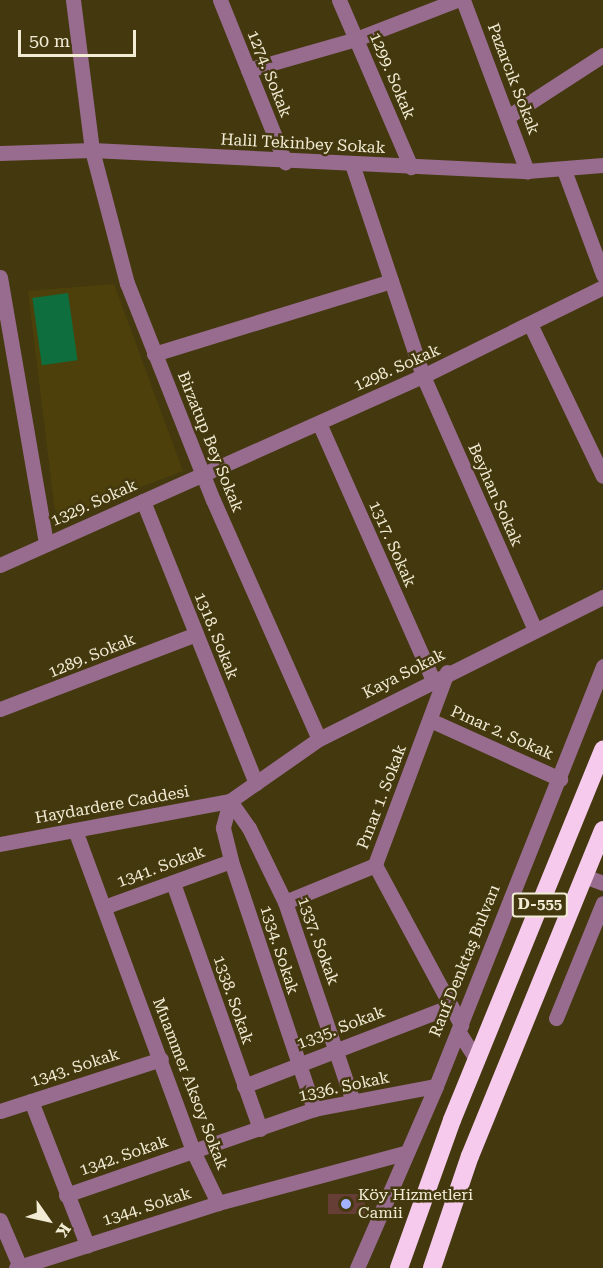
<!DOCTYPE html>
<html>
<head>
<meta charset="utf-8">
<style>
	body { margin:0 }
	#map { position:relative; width:603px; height:1268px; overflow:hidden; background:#43380e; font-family:"Roboto Serif",serif }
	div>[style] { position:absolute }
	.built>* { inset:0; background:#4d400b }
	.green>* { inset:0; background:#0e6e3d; transform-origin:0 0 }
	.building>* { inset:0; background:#673e35; transform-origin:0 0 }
	.minor>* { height:15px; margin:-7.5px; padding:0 7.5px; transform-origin:7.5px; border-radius:7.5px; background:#986c8f }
	.highway>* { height:18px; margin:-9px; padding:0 9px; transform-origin:9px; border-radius:9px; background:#f6caec }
	.dots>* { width:16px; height:16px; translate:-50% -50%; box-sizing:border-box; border:3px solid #43380e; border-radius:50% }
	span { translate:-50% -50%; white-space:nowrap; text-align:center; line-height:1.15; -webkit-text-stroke:5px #43380e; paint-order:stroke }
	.shield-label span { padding:2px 4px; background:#43380e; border:2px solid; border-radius:4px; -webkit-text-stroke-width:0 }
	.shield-label { font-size:15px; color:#f2ecd5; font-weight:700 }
	.street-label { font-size:16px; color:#f2ecd5 }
	.poi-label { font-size:16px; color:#f2ecd5 }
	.left { translate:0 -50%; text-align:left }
	.north { position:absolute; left:18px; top:1190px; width:60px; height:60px; -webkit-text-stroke:4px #43380e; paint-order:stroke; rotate:124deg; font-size:16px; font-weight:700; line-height:24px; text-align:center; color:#f2ecd5 }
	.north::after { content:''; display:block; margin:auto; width:21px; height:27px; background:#f2ecd5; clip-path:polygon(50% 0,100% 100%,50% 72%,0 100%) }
	.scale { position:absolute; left:18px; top:30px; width:118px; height:27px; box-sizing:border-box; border:3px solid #f2ecd5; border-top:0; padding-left:8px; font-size:18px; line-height:21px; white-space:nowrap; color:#f2ecd5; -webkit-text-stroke:4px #43380e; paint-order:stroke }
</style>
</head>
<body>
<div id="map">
	<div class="built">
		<i style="clip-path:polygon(114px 284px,183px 471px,56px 520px,28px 291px)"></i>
	</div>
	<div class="green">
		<i style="left:68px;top:293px;width:68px;height:36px;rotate:82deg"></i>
	</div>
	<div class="building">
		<i style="left:328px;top:1194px;width:37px;height:20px"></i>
	</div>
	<div class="minor">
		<i style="left:73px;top:0;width:151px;rotate:82.8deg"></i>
		<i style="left:92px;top:150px;width:138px;rotate:75.3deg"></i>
		<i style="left:127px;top:283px;width:233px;rotate:68.4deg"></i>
		<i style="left:213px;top:500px;width:261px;rotate:66.1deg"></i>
		<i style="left:220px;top:0;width:175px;rotate:68.1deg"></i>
		<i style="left:339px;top:0;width:182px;rotate:66.7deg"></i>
		<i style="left:463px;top:0;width:183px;rotate:69.5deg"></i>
		<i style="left:248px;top:70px;width:112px;rotate:-16deg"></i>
		<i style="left:356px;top:39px;width:108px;rotate:-21.1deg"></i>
		<i style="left:509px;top:116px;width:112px;rotate:-33deg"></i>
		<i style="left:0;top:153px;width:92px;rotate:-1.9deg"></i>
		<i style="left:92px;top:150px;width:436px;rotate:2.8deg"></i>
		<i style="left:527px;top:171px;width:76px;rotate:-4.5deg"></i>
		<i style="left:352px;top:164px;width:224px;rotate:71.5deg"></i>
		<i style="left:423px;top:376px;width:275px;rotate:66.2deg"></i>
		<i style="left:564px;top:170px;width:112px;rotate:69.6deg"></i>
		<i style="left:0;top:277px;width:271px;rotate:80.2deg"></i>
		<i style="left:531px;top:326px;width:166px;rotate:64.4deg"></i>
		<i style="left:154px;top:354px;width:248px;rotate:-17.1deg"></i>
		<i style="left:319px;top:423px;width:281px;rotate:66.1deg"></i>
		<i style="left:143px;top:501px;width:304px;rotate:68.2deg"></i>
		<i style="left:0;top:565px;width:463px;rotate:-24.1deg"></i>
		<i style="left:423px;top:376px;width:201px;rotate:-26.3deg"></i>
		<i style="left:447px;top:672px;width:206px;rotate:110.5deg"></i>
		<i style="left:375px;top:865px;width:182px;rotate:61.7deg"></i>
		<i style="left:0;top:709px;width:210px;rotate:-20.9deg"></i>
		<i style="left:430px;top:720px;width:143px;rotate:24.4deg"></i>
		<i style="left:230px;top:801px;width:33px;rotate:55deg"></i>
		<i style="left:249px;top:828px;width:82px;rotate:64.1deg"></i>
		<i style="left:285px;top:902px;width:211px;rotate:71.2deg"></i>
		<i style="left:230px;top:801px;width:28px;rotate:105deg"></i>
		<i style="left:223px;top:828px;width:34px;rotate:76deg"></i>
		<i style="left:231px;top:861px;width:262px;rotate:71.5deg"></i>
		<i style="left:75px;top:830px;width:342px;rotate:69.8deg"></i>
		<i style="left:193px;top:1151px;width:58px;rotate:64.3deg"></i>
		<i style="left:0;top:844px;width:234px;rotate:-10.6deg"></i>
		<i style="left:230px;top:801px;width:108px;rotate:-34.9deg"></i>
		<i style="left:319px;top:739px;width:318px;rotate:-26.6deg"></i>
		<i style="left:584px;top:876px;width:20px;rotate:20deg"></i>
		<i style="left:173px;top:883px;width:261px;rotate:70.5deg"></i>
		<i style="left:285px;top:902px;width:97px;rotate:-22.3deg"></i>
		<i style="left:104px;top:907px;width:135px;rotate:-19.9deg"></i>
		<i style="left:556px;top:1018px;width:124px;rotate:-67.8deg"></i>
		<i style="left:458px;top:1031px;width:35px;rotate:57deg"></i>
		<i style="left:244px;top:1086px;width:222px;rotate:-21.1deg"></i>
		<i style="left:31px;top:1101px;width:155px;rotate:68.7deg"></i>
		<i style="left:0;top:1111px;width:169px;rotate:-17.9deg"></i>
		<i style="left:66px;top:1195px;width:262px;rotate:-19.1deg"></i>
		<i style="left:314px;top:1109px;width:124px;rotate:-10.7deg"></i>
		<i style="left:0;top:1220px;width:51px;rotate:66.9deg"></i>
		<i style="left:16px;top:1268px;width:212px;rotate:-17.8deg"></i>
		<i style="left:218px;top:1203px;width:193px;rotate:-15deg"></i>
		<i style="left:357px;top:1268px;width:198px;rotate:-66.5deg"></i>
		<i style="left:436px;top:1086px;width:452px;rotate:-68.3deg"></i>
	</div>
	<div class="highway">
		<i style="left:399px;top:1268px;width:157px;rotate:-70.3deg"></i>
		<i style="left:452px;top:1120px;width:400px;rotate:-67.8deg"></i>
		<i style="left:432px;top:1268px;width:118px;rotate:-71.3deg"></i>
		<i style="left:470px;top:1156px;width:352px;rotate:-67.8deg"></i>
	</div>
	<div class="dots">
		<i style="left:346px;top:1204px;background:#a2b2fd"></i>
	</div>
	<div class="shield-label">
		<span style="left:540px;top:905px">D-555</span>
	</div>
	<div class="street-label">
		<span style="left:269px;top:74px;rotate:68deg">1274. Sokak</span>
		<span style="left:392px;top:76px;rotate:67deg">1299. Sokak</span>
		<span style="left:513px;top:79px;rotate:69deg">Pazarcık Sokak</span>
		<span style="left:303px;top:144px;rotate:3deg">Halil Tekinbey Sokak</span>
		<span style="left:397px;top:368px;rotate:-24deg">1298. Sokak</span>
		<span style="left:210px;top:442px;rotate:68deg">Birzatup Bey Sokak</span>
		<span style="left:495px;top:495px;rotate:66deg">Beyhan Sokak</span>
		<span style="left:94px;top:503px;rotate:-24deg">1329. Sokak</span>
		<span style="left:392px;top:544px;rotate:66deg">1317. Sokak</span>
		<span style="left:216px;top:636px;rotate:68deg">1318. Sokak</span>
		<span style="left:92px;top:656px;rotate:-22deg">1289. Sokak</span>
		<span style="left:404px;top:674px;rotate:-27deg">Kaya Sokak</span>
		<span style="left:502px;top:733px;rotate:24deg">Pınar 2. Sokak</span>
		<span style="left:382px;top:797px;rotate:-69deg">Pınar 1. Sokak</span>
		<span style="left:112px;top:805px;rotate:-10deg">Haydardere Caddesi</span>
		<span style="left:161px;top:867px;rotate:-20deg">1341. Sokak</span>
		<span style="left:318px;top:941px;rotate:70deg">1337. Sokak</span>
		<span style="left:279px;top:950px;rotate:72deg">1334. Sokak</span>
		<span style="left:465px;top:961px;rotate:-68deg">Rauf Denktaş Bulvarı</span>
		<span style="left:233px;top:1000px;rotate:71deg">1338. Sokak</span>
		<span style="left:341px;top:1028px;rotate:-21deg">1335. Sokak</span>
		<span style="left:75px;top:1068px;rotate:-18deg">1343. Sokak</span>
		<span style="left:190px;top:1084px;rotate:69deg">Muammer Aksoy Sokak</span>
		<span style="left:344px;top:1087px;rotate:-12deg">1336. Sokak</span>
		<span style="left:124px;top:1156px;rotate:-19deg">1342. Sokak</span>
		<span style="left:147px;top:1207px;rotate:-18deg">1344. Sokak</span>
	</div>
	<div class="poi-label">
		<span class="left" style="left:358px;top:1204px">Köy Hizmetleri<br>Camii</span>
	</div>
	<div class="north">K</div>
	<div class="scale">50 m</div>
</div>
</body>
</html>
